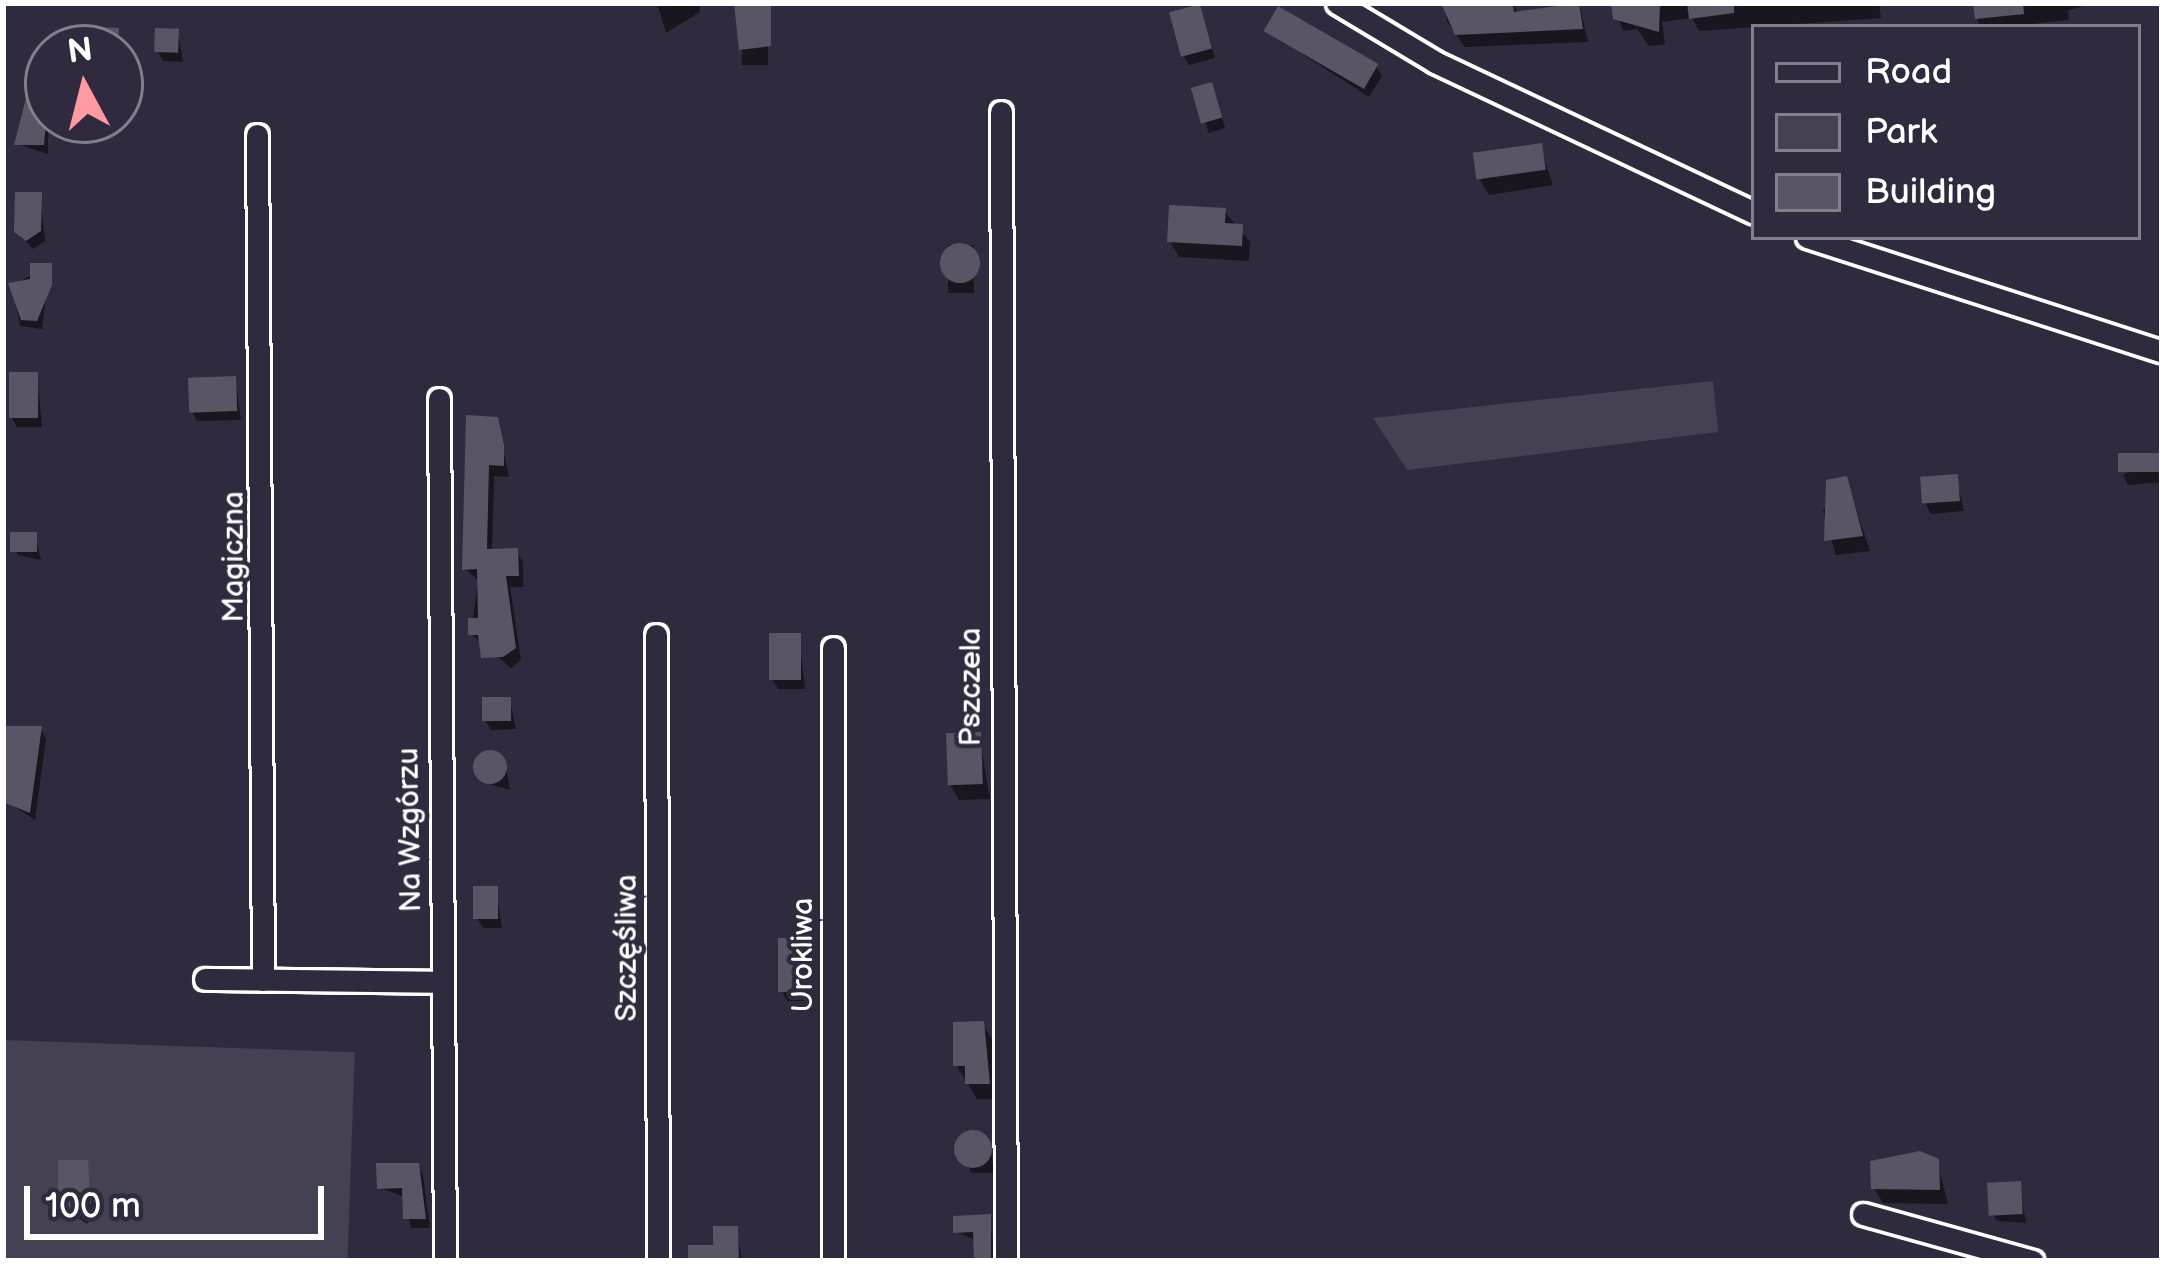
<!DOCTYPE html>
<html>
<head>
<meta charset="utf-8">
<style>
	body { margin:0 }
	#map { position:relative; width:2165px; height:1264px; overflow:hidden; background:#2f2a3d; font-family:"Balsamiq Sans",sans-serif }
	div>[style] { position:absolute }
	.green>* { inset:0; background:#464152; transform-origin:0 0 }
	.shadow>* { inset:0; background:#0007; transform-origin:0 0 }
	.building>* { inset:0; background:#595564; transform-origin:0 0 }
	.round { border-radius:50% }
	.roads { filter:drop-shadow(3px 0 #fff) drop-shadow(-3px 0 #fff) drop-shadow(0 3px #fff) drop-shadow(0 -3px #fff) }
	.minor>* { height:21px; margin:-10.5px; padding:0 10.5px; transform-origin:10.5px; border-radius:10.5px; background:#2f2a3d }
	span { translate:-50% -50%; white-space:nowrap; text-align:center; line-height:1.15; -webkit-text-stroke:9px #2f2a3d; paint-order:stroke }
	.street-label { font-size:30px; color:#fff }
	.frame { position:absolute; inset:0; border:6px solid #fff; pointer-events:none }
	.legend { position:absolute; left:1751px; top:24px; width:390px; height:216px; box-sizing:border-box; background:#2f2a3d; border:3px solid #827f8b; margin:0; padding:15px 21px; list-style:none; font-size:36px; color:#fff }
	.legend li { display:flex; align-items:center; gap:24px; height:60px }
	.legend b { width:60px; border:3px solid #827f8b }
	.north { position:absolute; left:24px; top:24px; width:120px; height:120px; box-sizing:border-box; background:#2f2a3d; border:3px solid #827f8b; border-radius:50%; rotate:353deg; font-size:33px; font-weight:700; line-height:48px; text-align:center; color:#fff }
	.north::after { content:''; display:block; margin:auto; width:42px; height:54px; background:#ff9aa2; clip-path:polygon(50% 0,100% 100%,50% 72%,0 100%) }
	.scale { position:absolute; left:24px; top:1186px; width:300px; height:54px; box-sizing:border-box; border:6px solid #fff; border-top:0; padding-left:15px; font-size:36px; line-height:42px; white-space:nowrap; color:#fff; -webkit-text-stroke:9px #2f2a3d; paint-order:stroke }
</style>
</head>
<body>
<div id="map">
	<div class="green">
		<i style="clip-path:polygon(1713px 381px,1718px 432px,1407px 470px,1373px 418px)"></i>
		<i style="left:3px;top:1040px;width:352px;height:221px;rotate:2deg"></i>
	</div>
	<div class="shadow">
		<i style="clip-path:polygon(657px 3px,700px 3px,700px 12px,666px 33px)"></i>
		<i style="left:742px;top:3px;width:26px;height:62px"></i>
		<i style="clip-path:polygon(1513px 3px,1518px 14px,1579px 3px,1588px 42px,1465px 47px,1447px 22px,1444px 5px)"></i>
		<i style="clip-path:polygon(1614px 3px,1879px 3px,1881px 18px,1699px 31px,1692px 18px,1662px 22px,1665px 44px,1649px 46px,1637px 29px,1623px 31px)"></i>
		<i style="clip-path:polygon(1916px 3px,2097px 3px,2068px 10px,2069px 20px,2002px 27px,1980px 27px,1973px 6px)"></i>
		<i style="clip-path:polygon(1199px 7px,1215px 58px,1189px 65px,1183px 55px)"></i>
		<i style="clip-path:polygon(101px 30px,123px 41px,122px 80px,120px 48px,94px 48px)"></i>
		<i style="clip-path:polygon(1267px 31px,1376px 66px,1382px 76px,1369px 97px)"></i>
		<i style="clip-path:polygon(178px 32px,183px 62px,163px 61px,158px 52px)"></i>
		<i style="left:1211px;top:85px;width:45px;height:17px;rotate:72deg"></i>
		<i style="clip-path:polygon(28px 101px,48px 102px,48px 120px,61px 120px,48px 125px,48px 154px,17px 144px)"></i>
		<i style="clip-path:polygon(1540px 147px,1553px 185px,1489px 195px,1480px 180px)"></i>
		<i style="clip-path:polygon(40px 195px,45px 241px,33px 249px,17px 231px)"></i>
		<i style="clip-path:polygon(1224px 211px,1250px 242px,1249px 261px,1179px 257px,1170px 241px)"></i>
		<i style="left:948px;top:245px;width:26px;height:48px"></i>
		<i style="clip-path:polygon(50px 266px,42px 329px,20px 326px,12px 285px)"></i>
		<i style="clip-path:polygon(37px 375px,42px 427px,17px 427px,11px 417px)"></i>
		<i style="clip-path:polygon(235px 379px,241px 420px,197px 421px,192px 411px)"></i>
		<i style="clip-path:polygon(497px 419px,509px 477px,494px 476px,492px 551px,516px 551px,523px 562px,523px 587px,510px 587px,521px 660px,511px 668px,471px 634px,478px 580px,465px 569px)"></i>
		<i style="clip-path:polygon(2162px 456px,2162px 482px,2128px 485px,2123px 475px)"></i>
		<i style="clip-path:polygon(1956px 477px,1964px 511px,1931px 514px,1926px 504px)"></i>
		<i style="clip-path:polygon(1846px 480px,1870px 551px,1836px 555px,1823px 511px)"></i>
		<i style="clip-path:polygon(35px 535px,41px 560px,18px 555px,13px 545px)"></i>
		<i style="clip-path:polygon(799px 636px,805px 689px,778px 689px,772px 679px)"></i>
		<i style="clip-path:polygon(510px 700px,516px 729px,491px 730px,485px 720px)"></i>
		<i style="clip-path:polygon(41px 729px,46px 739px,35px 820px,6px 801px)"></i>
		<i style="clip-path:polygon(979px 735px,990px 799px,959px 800px,950px 784px)"></i>
		<i style="clip-path:polygon(476px 757px,504px 757px,510px 790px,489px 784px)"></i>
		<i style="clip-path:polygon(496px 889px,502px 928px,483px 928px,477px 918px)"></i>
		<i style="clip-path:polygon(807px 941px,813px 1001px,787px 1001px,782px 991px)"></i>
		<i style="clip-path:polygon(983px 1024px,992px 1040px,997px 1099px,977px 1099px,956px 1065px)"></i>
		<i style="clip-path:polygon(989px 1136px,994px 1173px,971px 1173px,960px 1137px)"></i>
		<i style="clip-path:polygon(1937px 1162px,1948px 1204px,1883px 1203px,1874px 1188px)"></i>
		<i style="clip-path:polygon(86px 1163px,95px 1214px,87px 1224px,61px 1207px)"></i>
		<i style="clip-path:polygon(418px 1166px,423px 1175px,430px 1228px,411px 1228px,405px 1197px,380px 1188px)"></i>
		<i style="clip-path:polygon(2019px 1184px,2026px 1223px,1997px 1221px,1991px 1211px)"></i>
		<i style="clip-path:polygon(989px 1217px,996px 1261px,979px 1261px,977px 1241px,956px 1232px)"></i>
		<i style="clip-path:polygon(737px 1229px,742px 1261px,691px 1261px,716px 1248px)"></i>
	</div>
	<div class="building">
		<i style="clip-path:polygon(734px 3px,771px 6px,771px 46px,739px 50px)"></i>
		<i style="clip-path:polygon(1441px 3px,1513px 3px,1514px 12px,1579px 3px,1583px 29px,1455px 35px)"></i>
		<i style="clip-path:polygon(1611px 3px,1660px 3px,1659px 32px,1613px 19px)"></i>
		<i style="clip-path:polygon(1687px 3px,1734px 3px,1734px 13px,1689px 19px)"></i>
		<i style="clip-path:polygon(1973px 3px,2023px 3px,2024px 14px,1975px 19px)"></i>
		<i style="left:1200px;top:4px;width:46px;height:32px;rotate:75deg"></i>
		<i style="left:1278px;top:6px;width:116px;height:29px;rotate:30deg"></i>
		<i style="left:99px;top:27px;width:20px;height:21px;rotate:3deg"></i>
		<i style="left:155px;top:28px;width:24px;height:24px;rotate:2deg"></i>
		<i style="left:1212px;top:82px;width:37px;height:22px;rotate:74deg"></i>
		<i style="clip-path:polygon(26px 98px,48px 99px,44px 145px,14px 145px)"></i>
		<i style="left:1542px;top:143px;width:27px;height:70px;rotate:82deg"></i>
		<i style="clip-path:polygon(15px 192px,42px 192px,41px 231px,26px 241px,14px 232px)"></i>
		<i style="clip-path:polygon(1169px 205px,1226px 208px,1225px 223px,1243px 224px,1242px 246px,1167px 242px)"></i>
		<i class="round" style="left:940px;top:243px;width:40px;height:40px"></i>
		<i style="clip-path:polygon(30px 263px,52px 263px,52px 285px,37px 321px,21px 320px,8px 283px,30px 279px)"></i>
		<i style="left:9px;top:372px;width:29px;height:46px"></i>
		<i style="left:236px;top:376px;width:35px;height:48px;rotate:88deg"></i>
		<i style="clip-path:polygon(466px 415px,498px 417px,504px 445px,504px 466px,489px 465px,487px 549px,518px 548px,519px 576px,506px 576px,516px 648px,503px 657px,481px 658px,478px 635px,468px 635px,468px 618px,478px 618px,477px 569px,462px 570px)"></i>
		<i style="left:2162px;top:453px;width:19px;height:44px;rotate:90deg"></i>
		<i style="left:1958px;top:474px;width:27px;height:38px;rotate:86deg"></i>
		<i style="clip-path:polygon(1847px 476px,1863px 536px,1824px 541px,1826px 480px)"></i>
		<i style="left:10px;top:532px;width:27px;height:20px"></i>
		<i style="left:769px;top:633px;width:32px;height:47px"></i>
		<i style="left:482px;top:697px;width:29px;height:24px"></i>
		<i style="clip-path:polygon(5px 726px,42px 726px,30px 813px,3px 802px)"></i>
		<i style="left:981px;top:732px;width:52px;height:35px;rotate:88deg"></i>
		<i class="round" style="left:473px;top:750px;width:34px;height:34px"></i>
		<i style="left:473px;top:886px;width:25px;height:33px"></i>
		<i style="left:778px;top:938px;width:31px;height:54px"></i>
		<i style="clip-path:polygon(984px 1021px,990px 1084px,965px 1084px,965px 1066px,953px 1066px,953px 1022px)"></i>
		<i class="round" style="left:954px;top:1130px;width:38px;height:38px"></i>
		<i style="clip-path:polygon(1920px 1151px,1939px 1159px,1940px 1190px,1871px 1189px,1870px 1161px)"></i>
		<i style="clip-path:polygon(58px 1160px,88px 1160px,91px 1203px,81px 1215px,58px 1208px)"></i>
		<i style="clip-path:polygon(376px 1163px,419px 1163px,426px 1219px,403px 1219px,402px 1188px,377px 1189px)"></i>
		<i style="left:2021px;top:1181px;width:33px;height:34px;rotate:87deg"></i>
		<i style="clip-path:polygon(991px 1214px,991px 1261px,974px 1261px,973px 1232px,953px 1233px,953px 1216px)"></i>
		<i style="clip-path:polygon(713px 1226px,738px 1226px,739px 1261px,688px 1261px,688px 1245px,713px 1245px)"></i>
	</div>
	<div class="roads">
		<div class="minor">
			<i style="left:1337px;top:3px;width:114px;rotate:31deg"></i>
			<i style="left:1435px;top:62px;width:353px;rotate:25.3deg"></i>
			<i style="left:1001px;top:112px;width:1149px;rotate:89.75deg"></i>
			<i style="left:257px;top:135px;width:845px;rotate:89.59deg"></i>
			<i style="left:1807px;top:237px;width:373px;rotate:17.9deg"></i>
			<i style="left:439px;top:399px;width:862px;rotate:89.6deg"></i>
			<i style="left:656px;top:635px;width:626px;rotate:89.82deg"></i>
			<i style="left:205px;top:979px;width:238px;rotate:0.7deg"></i>
			<i style="left:1863px;top:1214px;width:176px;rotate:15.5deg"></i>
			<i style="left:833px;top:1261px;width:613px;rotate:-90deg"></i>
		</div>
	</div>
	<div class="street-label">
		<span style="left:234px;top:557px;rotate:-90deg">Magiczna</span>
		<span style="left:971px;top:687px;rotate:-90deg">Pszczela</span>
		<span style="left:410px;top:830px;rotate:-91deg">Na Wzgórzu</span>
		<span style="left:627px;top:948px;rotate:-90deg">Szczęśliwa</span>
		<span style="left:803px;top:955px;rotate:-90deg">Urokliwa</span>
	</div>
	<div class="frame"></div>
	<ul class="legend">
	<li><b style="height:15px;background:#2f2a3d"></b>Road</li>
	<li><b style="height:33px;background:#464152"></b>Park</li>
	<li><b style="height:33px;background:#595564"></b>Building</li>
	</ul>
	<div class="north">N</div>
	<div class="scale">100 m</div>
</div>
</body>
</html>
